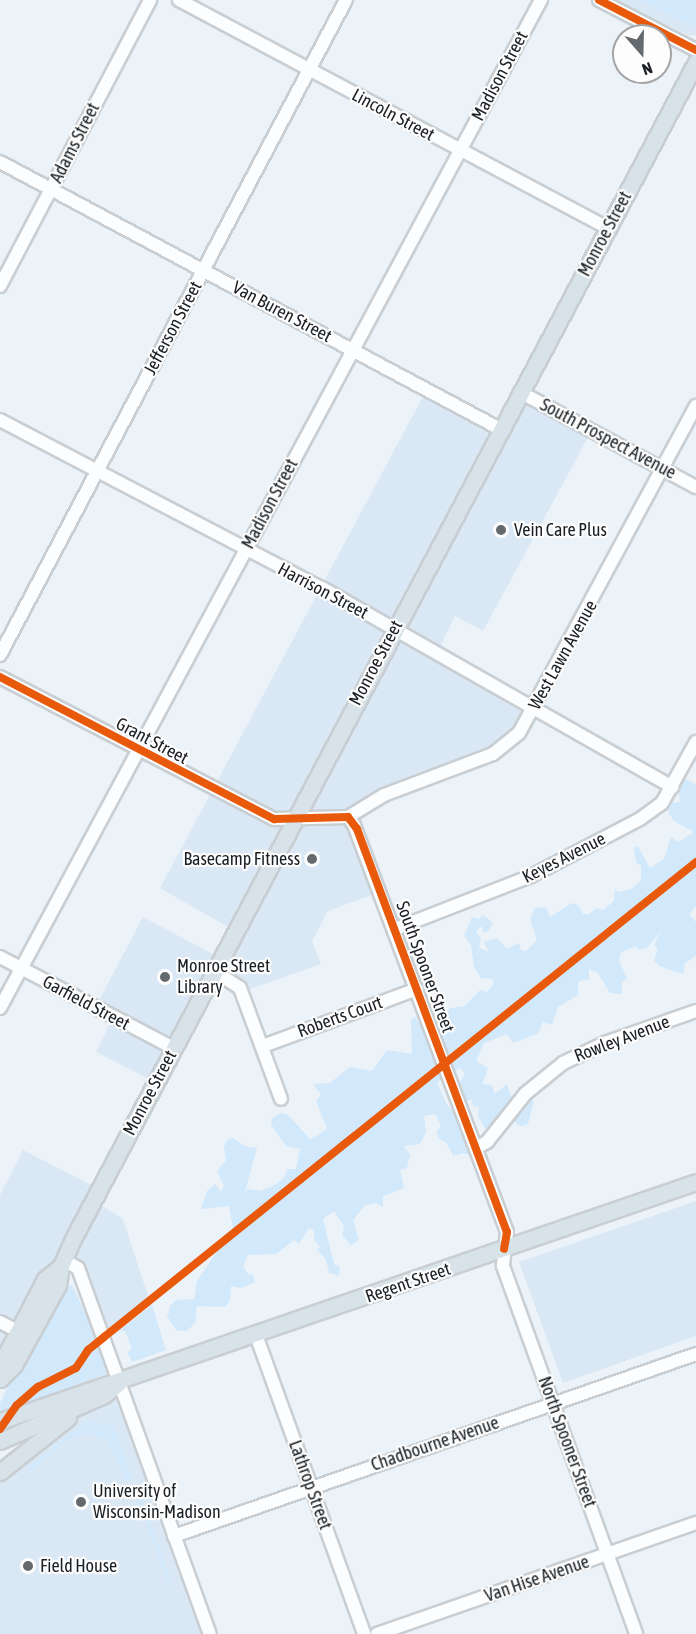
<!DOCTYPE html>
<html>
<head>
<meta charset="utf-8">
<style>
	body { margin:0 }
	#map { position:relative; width:696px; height:1634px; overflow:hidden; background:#ebf2f8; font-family:"Asap Condensed",sans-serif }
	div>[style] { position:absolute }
	.built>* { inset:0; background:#dae8f5 }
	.green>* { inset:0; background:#d2e8fb }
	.roads { filter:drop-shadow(2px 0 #c8ced2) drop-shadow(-2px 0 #c8ced2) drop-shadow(0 2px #c8ced2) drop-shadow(0 -2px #c8ced2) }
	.minor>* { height:12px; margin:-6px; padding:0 6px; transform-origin:6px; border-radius:6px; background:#fcfdfe }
	.major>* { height:15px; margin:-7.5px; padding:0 7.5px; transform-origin:7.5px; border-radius:7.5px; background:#d8e3e9 }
	.cycleway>* { height:8px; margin:-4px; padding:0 4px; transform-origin:4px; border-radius:4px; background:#e8590c }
	.dots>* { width:16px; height:16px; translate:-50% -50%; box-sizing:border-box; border:3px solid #fdfdfd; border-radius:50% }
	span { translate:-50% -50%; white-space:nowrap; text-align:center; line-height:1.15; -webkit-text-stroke:4.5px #fdfdfd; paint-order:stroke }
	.street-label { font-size:18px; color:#1b1f23 }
	.poi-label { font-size:18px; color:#1b1f23 }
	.left { translate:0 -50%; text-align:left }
	.right { translate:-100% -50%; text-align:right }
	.north { position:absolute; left:612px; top:24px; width:60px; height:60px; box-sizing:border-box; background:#fdfdfd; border:2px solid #a3a4a6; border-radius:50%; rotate:160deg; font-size:16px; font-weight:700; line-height:24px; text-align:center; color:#1b1f23 }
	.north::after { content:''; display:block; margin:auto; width:21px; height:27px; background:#64696e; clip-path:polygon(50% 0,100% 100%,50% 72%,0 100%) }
</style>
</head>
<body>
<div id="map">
	<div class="built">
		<i style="clip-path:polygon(612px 0,696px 0,696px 35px,690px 36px)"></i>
		<i style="clip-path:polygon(427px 389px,500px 429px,520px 392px,592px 430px,483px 631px,455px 616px,437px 653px,532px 709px,512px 741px,349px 817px,380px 892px,328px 911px,312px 941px,321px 964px,242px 992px,214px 971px,155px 1082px,96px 1052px,113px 1017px,95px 1008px,143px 917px,220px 958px,235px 931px,160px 888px)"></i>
		<i style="clip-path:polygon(23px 1150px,99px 1189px,93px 1200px,123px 1219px,150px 1302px,104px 1337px,78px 1268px,64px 1260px,0 1379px,0 1195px)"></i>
		<i style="clip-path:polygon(696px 1201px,696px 1336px,563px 1383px,519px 1262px)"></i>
		<i style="clip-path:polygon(119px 1383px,210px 1634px,0 1634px,0 1472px)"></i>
	</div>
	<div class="green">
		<i style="clip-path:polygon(641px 0,696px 0,696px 21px,693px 27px)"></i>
		<i style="clip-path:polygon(683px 778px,696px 784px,696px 906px,689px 914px,696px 922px,696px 956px,685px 963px,683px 974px,659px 966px,654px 960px,658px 949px,654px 945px,661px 931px,647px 948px,639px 950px,636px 946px,621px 952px,619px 961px,627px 978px,622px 982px,622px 994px,610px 993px,598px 973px,589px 969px,589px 979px,578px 982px,578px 995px,558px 1007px,552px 1025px,543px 1022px,538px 1033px,519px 1041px,512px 1042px,507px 1034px,484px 1043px,476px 1061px,488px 1068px,482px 1084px,492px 1085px,495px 1094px,507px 1084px,510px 1095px,534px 1101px,528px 1124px,521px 1126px,510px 1119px,485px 1129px,478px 1115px,479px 1106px,474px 1107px,471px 1099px,465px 1102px,459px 1092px,463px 1088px,458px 1085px,465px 1074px,460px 1068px,437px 1082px,447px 1105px,462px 1119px,475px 1156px,464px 1153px,453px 1156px,446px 1142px,439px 1139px,436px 1132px,441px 1126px,435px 1114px,424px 1116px,426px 1132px,420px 1144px,404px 1146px,410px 1155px,407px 1168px,400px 1170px,404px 1188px,383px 1196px,383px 1207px,376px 1203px,365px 1205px,353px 1220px,359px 1240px,351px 1245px,342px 1235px,344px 1226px,334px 1211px,323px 1219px,334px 1264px,340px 1267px,339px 1276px,329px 1273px,326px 1259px,317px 1250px,320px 1247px,314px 1240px,314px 1230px,309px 1228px,299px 1244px,294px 1240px,276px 1254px,248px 1255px,243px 1267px,249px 1275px,252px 1273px,255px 1282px,241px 1288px,231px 1286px,230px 1301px,225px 1307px,197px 1306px,195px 1323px,187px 1331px,177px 1331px,167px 1316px,171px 1305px,176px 1300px,194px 1299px,197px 1281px,233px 1228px,229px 1206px,201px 1209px,207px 1191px,215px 1184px,221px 1192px,224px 1186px,217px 1171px,226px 1160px,224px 1147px,227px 1140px,233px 1138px,244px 1146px,257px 1148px,244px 1195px,247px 1189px,260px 1191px,273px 1186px,284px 1178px,287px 1169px,296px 1169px,300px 1149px,286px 1146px,271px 1124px,272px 1118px,280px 1113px,287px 1114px,310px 1139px,318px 1135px,327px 1129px,316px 1101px,321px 1094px,313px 1084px,330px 1083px,350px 1067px,372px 1071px,387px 1050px,412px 1054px,411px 1020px,415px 1017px,421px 1026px,451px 1008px,465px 1006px,480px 990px,487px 992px,494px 984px,492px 979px,481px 978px,474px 967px,471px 945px,464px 936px,472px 917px,479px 919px,483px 915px,493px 923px,488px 931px,484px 933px,481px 926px,476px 932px,481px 939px,479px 948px,489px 952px,484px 942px,497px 938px,507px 949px,519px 943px,521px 950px,526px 951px,537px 940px,530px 919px,535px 908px,546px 907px,550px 917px,572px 903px,578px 905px,583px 914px,589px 914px,596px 908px,603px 910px,614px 901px,615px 889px,618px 892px,629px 890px,641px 881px,641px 866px,636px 862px,634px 848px,638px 846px,650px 868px,664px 859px,671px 837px,679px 842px,694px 832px,674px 821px,668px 812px,672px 803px,680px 802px,677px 783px)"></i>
		<i style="clip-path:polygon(72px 1285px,96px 1336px,108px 1367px,106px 1374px,0 1414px,0 1403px,7px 1389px,64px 1289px)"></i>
		<i style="clip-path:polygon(152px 1305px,166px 1350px,132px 1362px,127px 1352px,132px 1349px,125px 1331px,119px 1331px)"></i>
		<i style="clip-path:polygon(86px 1421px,114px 1426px,133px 1479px,125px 1481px,107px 1441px,87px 1432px,64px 1442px,31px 1473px,28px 1467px)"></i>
		<i style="clip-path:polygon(136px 1496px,143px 1501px,171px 1580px,167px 1581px)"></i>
	</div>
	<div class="roads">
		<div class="minor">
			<i style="left:179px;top:0;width:487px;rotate:28deg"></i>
			<i style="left:599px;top:0;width:109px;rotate:27.3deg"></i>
			<i style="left:0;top:162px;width:567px;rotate:28.1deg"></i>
			<i style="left:0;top:286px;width:323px;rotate:-62.3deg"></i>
			<i style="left:520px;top:392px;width:200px;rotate:28.4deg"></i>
			<i style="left:0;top:420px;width:363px;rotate:27.6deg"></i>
			<i style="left:322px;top:588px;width:403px;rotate:29.6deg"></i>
			<i style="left:0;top:655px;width:741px;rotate:-62.16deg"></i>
			<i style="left:0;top:677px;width:309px;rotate:27.4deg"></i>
			<i style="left:274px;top:819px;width:74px;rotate:-1.5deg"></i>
			<i style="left:348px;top:817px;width:10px;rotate:53deg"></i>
			<i style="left:354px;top:825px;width:435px;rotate:69.4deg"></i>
			<i style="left:507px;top:1232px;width:34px;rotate:97deg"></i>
			<i style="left:503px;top:1266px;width:391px;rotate:70.1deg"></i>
			<i style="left:348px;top:817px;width:42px;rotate:-31.4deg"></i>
			<i style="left:384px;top:795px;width:116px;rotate:-20.6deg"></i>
			<i style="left:493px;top:754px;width:33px;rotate:-39deg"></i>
			<i style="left:519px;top:733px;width:372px;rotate:-61.6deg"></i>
			<i style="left:395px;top:929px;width:146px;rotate:-21.3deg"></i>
			<i style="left:531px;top:876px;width:123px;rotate:-27.6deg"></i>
			<i style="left:640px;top:819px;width:27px;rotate:-36deg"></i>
			<i style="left:662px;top:803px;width:70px;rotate:-60.9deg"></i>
			<i style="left:0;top:957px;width:195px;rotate:27.7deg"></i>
			<i style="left:214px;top:971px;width:31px;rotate:33deg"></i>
			<i style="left:240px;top:988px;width:118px;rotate:69.7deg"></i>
			<i style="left:0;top:1008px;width:1144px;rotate:-61.78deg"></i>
			<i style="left:263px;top:1046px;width:164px;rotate:-20.3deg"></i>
			<i style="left:476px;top:1148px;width:13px;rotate:-29deg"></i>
			<i style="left:487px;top:1142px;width:61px;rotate:-51.6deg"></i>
			<i style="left:525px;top:1094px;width:49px;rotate:-39.2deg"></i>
			<i style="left:563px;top:1063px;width:47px;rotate:-25.5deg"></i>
			<i style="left:605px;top:1043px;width:96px;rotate:-19.4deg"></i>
			<i style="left:64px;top:1260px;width:16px;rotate:30deg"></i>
			<i style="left:78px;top:1268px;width:389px;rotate:70.2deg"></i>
			<i style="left:0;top:1322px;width:29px;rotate:27deg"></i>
			<i style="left:256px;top:1335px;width:318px;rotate:70.1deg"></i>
			<i style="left:174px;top:1536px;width:553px;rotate:-19.22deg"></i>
			<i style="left:377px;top:1634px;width:338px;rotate:-19.2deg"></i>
		</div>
		<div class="major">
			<i style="left:0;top:1379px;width:20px;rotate:-45deg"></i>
			<i style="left:14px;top:1365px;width:91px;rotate:-61.2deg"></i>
			<i style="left:58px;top:1285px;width:19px;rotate:-81deg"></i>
			<i style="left:61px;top:1266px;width:34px;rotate:-66deg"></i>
			<i style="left:75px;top:1235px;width:1327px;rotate:-62.1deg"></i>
			<i style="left:0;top:1379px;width:19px;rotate:-81deg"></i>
			<i style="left:3px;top:1360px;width:91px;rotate:-62.6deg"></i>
			<i style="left:45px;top:1279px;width:21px;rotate:-39deg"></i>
			<i style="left:0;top:1421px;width:736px;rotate:-18.95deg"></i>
			<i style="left:0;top:1441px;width:114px;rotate:-23.9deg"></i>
			<i style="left:104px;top:1395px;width:19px;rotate:-39deg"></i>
			<i style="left:0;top:1472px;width:87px;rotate:-38.5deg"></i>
		</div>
	</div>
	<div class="cycleway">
		<i style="left:599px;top:0;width:109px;rotate:27.3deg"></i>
		<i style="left:0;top:677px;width:309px;rotate:27.4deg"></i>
		<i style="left:274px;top:819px;width:74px;rotate:-1.5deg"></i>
		<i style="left:348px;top:817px;width:15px;rotate:53deg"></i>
		<i style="left:357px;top:829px;width:430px;rotate:69.6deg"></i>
		<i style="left:507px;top:1232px;width:17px;rotate:100deg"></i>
		<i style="left:0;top:1429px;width:29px;rotate:-55deg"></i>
		<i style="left:17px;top:1405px;width:28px;rotate:-41deg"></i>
		<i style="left:38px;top:1387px;width:42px;rotate:-26.6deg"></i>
		<i style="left:76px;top:1368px;width:22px;rotate:-56deg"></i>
		<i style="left:88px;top:1350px;width:21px;rotate:-39deg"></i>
		<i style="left:104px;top:1337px;width:759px;rotate:-38.74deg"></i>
	</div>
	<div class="dots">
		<i style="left:501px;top:530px;background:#64696e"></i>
		<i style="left:312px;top:859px;background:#64696e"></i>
		<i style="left:165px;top:977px;background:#64696e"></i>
		<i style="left:81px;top:1502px;background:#64696e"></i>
		<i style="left:28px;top:1566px;background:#64696e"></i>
	</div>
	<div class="street-label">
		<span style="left:500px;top:76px;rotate:-62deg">Madison Street</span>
		<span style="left:393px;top:115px;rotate:28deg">Lincoln Street</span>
		<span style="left:75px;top:143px;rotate:-63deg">Adams Street</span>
		<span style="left:605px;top:234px;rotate:-62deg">Monroe Street</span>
		<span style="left:282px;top:312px;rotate:28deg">Van Buren Street</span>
		<span style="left:173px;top:328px;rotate:-62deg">Jefferson Street</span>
		<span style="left:608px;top:439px;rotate:28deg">South Prospect Avenue</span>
		<span style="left:270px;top:504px;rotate:-62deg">Madison Street</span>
		<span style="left:323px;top:591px;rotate:28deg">Harrison Street</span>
		<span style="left:563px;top:655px;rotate:-61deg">West Lawn Avenue</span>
		<span style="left:376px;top:663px;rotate:-62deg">Monroe Street</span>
		<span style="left:152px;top:741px;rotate:28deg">Grant Street</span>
		<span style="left:564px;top:858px;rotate:-27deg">Keyes Avenue</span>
		<span style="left:425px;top:967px;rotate:70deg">South Spooner Street</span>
		<span style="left:86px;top:1003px;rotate:28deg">Garfield Street</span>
		<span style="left:340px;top:1017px;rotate:-20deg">Roberts Court</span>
		<span style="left:622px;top:1039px;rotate:-21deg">Rowley Avenue</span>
		<span style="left:150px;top:1093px;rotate:-62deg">Monroe Street</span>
		<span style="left:408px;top:1283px;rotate:-19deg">Regent Street</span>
		<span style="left:567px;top:1442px;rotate:70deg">North Spooner Street</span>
		<span style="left:435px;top:1444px;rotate:-19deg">Chadbourne Avenue</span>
		<span style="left:310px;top:1485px;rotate:70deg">Lathrop Street</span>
		<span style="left:537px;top:1579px;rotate:-19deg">Van Hise Avenue</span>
	</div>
	<div class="poi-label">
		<span class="left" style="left:514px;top:530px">Vein Care Plus</span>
		<span class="right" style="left:300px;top:859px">Basecamp Fitness</span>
		<span class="left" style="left:177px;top:977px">Monroe Street<br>Library</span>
		<span class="left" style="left:93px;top:1502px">University of<br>Wisconsin-Madison</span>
		<span class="left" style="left:40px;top:1566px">Field House</span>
	</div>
	<div class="north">N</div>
</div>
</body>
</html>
